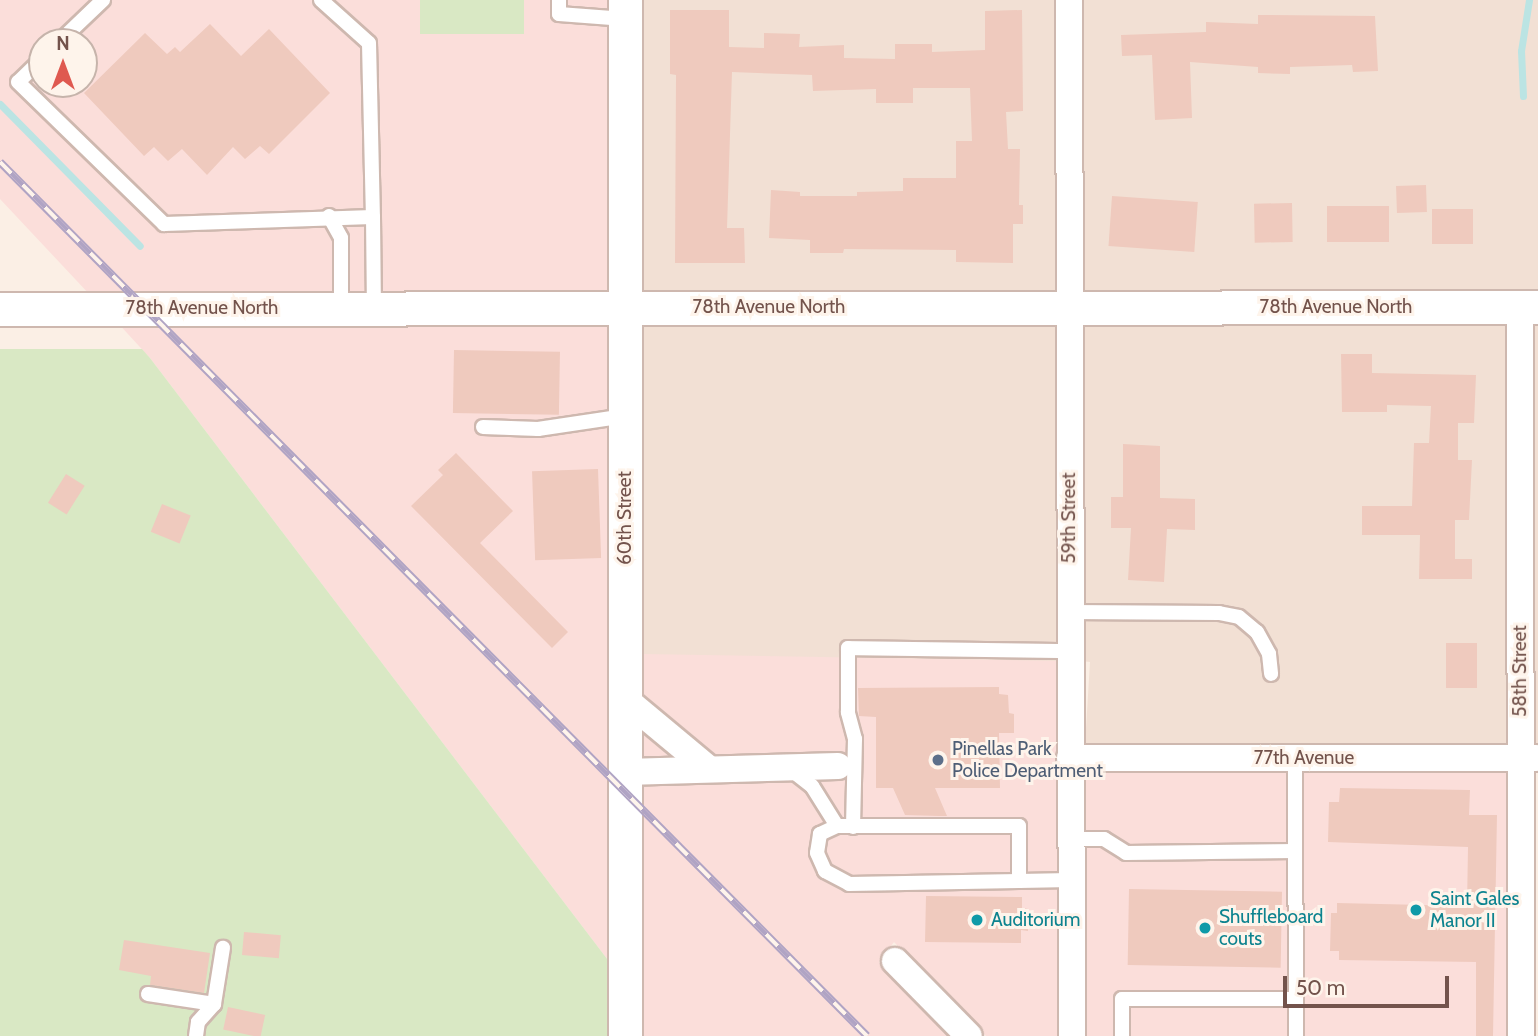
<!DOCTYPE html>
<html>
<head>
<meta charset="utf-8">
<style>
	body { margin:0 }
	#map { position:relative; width:1538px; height:1036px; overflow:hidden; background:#fbefe5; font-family:Cabin,sans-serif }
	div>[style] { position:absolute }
	.residential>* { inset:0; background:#f2e0d4; transform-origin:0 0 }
	.commercial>* { inset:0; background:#fbdeda; transform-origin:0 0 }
	.green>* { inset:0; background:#d9e8c4; transform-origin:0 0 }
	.stream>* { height:7px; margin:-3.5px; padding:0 3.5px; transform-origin:3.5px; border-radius:3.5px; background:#bbe4e3 }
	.building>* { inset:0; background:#efcabe; transform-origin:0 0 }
	.roads { filter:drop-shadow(2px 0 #ceb8af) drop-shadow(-2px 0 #ceb8af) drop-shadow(0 2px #ceb8af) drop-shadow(0 -2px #ceb8af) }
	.service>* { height:14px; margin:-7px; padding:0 7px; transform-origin:7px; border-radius:7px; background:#fff }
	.minor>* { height:26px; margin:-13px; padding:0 13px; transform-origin:13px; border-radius:13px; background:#fff }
	.tertiary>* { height:33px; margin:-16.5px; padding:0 16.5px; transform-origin:16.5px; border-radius:16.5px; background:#fff }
	.rail>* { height:8px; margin-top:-4px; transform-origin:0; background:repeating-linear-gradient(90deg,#fef4eb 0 16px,#b0a4c4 0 32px); box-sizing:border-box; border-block:2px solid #b0a4c4 }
	.dots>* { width:19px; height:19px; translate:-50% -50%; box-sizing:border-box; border:4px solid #fef4eb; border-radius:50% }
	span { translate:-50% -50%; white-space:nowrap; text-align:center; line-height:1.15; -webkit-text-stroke:6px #fef4eb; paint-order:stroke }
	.street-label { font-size:19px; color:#73534c }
	.service-label { font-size:19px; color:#4e5e75 }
	.left { translate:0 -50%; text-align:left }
	.culture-label { font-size:19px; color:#0d838f }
	.north { position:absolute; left:28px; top:28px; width:70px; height:70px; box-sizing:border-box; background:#fef4eb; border:2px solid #c6b4ab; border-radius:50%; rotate:0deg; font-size:19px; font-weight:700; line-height:28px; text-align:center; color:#73534c }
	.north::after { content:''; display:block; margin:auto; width:24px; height:32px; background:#df5950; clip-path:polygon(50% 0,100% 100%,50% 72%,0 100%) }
	.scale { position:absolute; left:1283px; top:976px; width:166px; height:32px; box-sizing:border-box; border:4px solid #73534c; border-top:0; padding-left:9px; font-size:21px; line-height:24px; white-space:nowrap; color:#73534c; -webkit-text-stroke:5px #fef4eb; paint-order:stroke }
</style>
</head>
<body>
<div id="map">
	<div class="residential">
		<i style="left:643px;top:0;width:415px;height:294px"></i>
		<i style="left:1081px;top:0;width:457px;height:293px"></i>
		<i style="left:1056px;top:319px;width:342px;height:413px;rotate:90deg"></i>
		<i style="clip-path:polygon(1079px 319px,1509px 320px,1509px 745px,1085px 745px,1090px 662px,1081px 661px)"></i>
		<i style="left:1532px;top:320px;width:6px;height:425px"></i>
	</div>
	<div class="commercial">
		<i style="clip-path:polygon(evenodd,0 0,614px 0,613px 294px,91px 296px,0 199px,0 0,42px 42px,84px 42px,84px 84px,42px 84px,42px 42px)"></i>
		<i style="clip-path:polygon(613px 320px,614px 968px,150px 358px,116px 321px)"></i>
		<i style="clip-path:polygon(636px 320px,643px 320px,642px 654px,1058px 661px,1061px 1036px,986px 1036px,894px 942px,879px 962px,952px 1036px,636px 1036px,636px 784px,850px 778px,849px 752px,636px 758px)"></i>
		<i style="left:1082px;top:771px;width:427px;height:265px"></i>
	</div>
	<div class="green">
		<i style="left:420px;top:0;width:104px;height:34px"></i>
		<i style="clip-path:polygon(0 349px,142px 349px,150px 358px,614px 968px,613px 1036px,0 1036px)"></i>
	</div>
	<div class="stream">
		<i style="left:1523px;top:96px;width:45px;rotate:-92.5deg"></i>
		<i style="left:1521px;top:51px;width:52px;rotate:-81.1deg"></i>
		<i style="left:0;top:104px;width:199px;rotate:45.4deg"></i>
	</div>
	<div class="building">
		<i style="clip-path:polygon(670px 10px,729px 10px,729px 47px,764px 48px,764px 33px,800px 34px,799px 47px,844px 45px,844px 58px,895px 59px,895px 44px,932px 44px,932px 52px,985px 50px,985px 11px,1022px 10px,1023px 111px,1006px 112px,1008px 149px,1020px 149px,1019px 205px,1023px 205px,1023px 224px,1013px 224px,1013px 263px,956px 262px,956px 250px,844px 249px,843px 253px,810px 253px,810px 240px,769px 238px,771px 190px,800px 192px,800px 196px,857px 196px,857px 192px,903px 191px,903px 178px,956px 178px,956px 141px,972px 141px,970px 88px,913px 88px,913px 103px,876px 103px,876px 89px,813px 91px,812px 75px,732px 72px,727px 228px,744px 228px,745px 263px,675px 263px,676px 75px,670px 74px)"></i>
		<i style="clip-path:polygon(1258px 15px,1375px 16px,1378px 71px,1353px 72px,1352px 65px,1290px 67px,1290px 74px,1258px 73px,1258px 67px,1190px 62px,1192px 118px,1155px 120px,1152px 55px,1122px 56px,1121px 35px,1206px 32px,1206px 22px,1258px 24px)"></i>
		<i style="clip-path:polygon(210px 24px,241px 56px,269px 29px,330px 93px,269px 154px,260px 146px,245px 159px,233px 147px,207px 175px,182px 149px,168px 161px,154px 147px,144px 156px,84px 93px,145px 33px,167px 54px,175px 47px,180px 52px)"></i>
		<i style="left:1426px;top:185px;width:27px;height:30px;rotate:88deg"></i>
		<i style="left:1112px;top:196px;width:86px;height:50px;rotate:4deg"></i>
		<i style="left:1292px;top:203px;width:39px;height:38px;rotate:89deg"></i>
		<i style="left:1389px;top:206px;width:36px;height:62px;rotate:90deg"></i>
		<i style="left:1432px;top:209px;width:41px;height:35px"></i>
		<i style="left:454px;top:350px;width:106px;height:63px;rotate:1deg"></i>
		<i style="clip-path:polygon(1341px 354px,1372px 354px,1372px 373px,1476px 375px,1474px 423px,1458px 423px,1458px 460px,1472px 460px,1469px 520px,1455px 520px,1455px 559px,1472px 559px,1472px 579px,1419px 579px,1420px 535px,1362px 535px,1362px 506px,1412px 506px,1414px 443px,1429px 443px,1431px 406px,1387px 405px,1387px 412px,1342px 412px)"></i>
		<i style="clip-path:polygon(1123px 444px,1160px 446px,1160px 498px,1195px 499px,1195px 530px,1167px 529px,1164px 582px,1128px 580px,1131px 528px,1111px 528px,1111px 497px,1123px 497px)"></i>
		<i style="clip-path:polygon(456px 453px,513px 511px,480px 543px,568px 632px,552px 648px,411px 506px,443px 475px,438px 470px)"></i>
		<i style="left:598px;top:469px;width:89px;height:66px;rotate:88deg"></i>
		<i style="left:66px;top:474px;width:22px;height:34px;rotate:32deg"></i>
		<i style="left:162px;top:504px;width:31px;height:30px;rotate:22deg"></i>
		<i style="left:1446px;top:643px;width:31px;height:45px"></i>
		<i style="clip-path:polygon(999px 687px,999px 694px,1008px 695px,1009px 713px,1014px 714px,1014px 733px,999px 733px,1000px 788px,935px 788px,947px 816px,939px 816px,905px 815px,893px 788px,876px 788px,876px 717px,859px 716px,858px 688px)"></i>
		<i style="clip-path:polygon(1340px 788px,1470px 790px,1469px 815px,1497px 815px,1493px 1036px,1476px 1036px,1476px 962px,1339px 960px,1339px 951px,1330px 951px,1331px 913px,1337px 913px,1337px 903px,1467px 906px,1468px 847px,1328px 842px,1329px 802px,1339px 802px)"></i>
		<i style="left:1129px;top:889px;width:153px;height:76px;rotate:1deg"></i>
		<i style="clip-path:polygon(926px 896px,1022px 897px,1022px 908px,1028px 909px,1028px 931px,1021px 930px,1021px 943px,925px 942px)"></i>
		<i style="left:244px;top:932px;width:37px;height:23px;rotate:5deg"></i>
		<i style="clip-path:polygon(124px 940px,210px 953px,204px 993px,150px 985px,151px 976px,119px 970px)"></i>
		<i style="left:228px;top:1007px;width:38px;height:23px;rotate:12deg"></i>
	</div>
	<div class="roads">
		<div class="service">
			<i style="left:321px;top:0;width:64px;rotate:41.9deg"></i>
			<i style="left:369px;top:43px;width:174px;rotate:88.7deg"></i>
			<i style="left:559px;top:0;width:14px;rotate:90deg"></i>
			<i style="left:559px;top:14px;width:66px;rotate:4.3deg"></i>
			<i style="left:59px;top:42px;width:61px;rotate:-43.7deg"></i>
			<i style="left:42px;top:59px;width:33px;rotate:136deg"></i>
			<i style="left:18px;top:82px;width:204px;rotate:44.2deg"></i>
			<i style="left:164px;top:224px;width:209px;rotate:-1.9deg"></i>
			<i style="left:373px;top:217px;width:90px;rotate:89.4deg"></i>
			<i style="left:329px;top:216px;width:25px;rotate:61deg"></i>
			<i style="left:341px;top:238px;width:70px;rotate:90deg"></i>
			<i style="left:483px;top:427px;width:55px;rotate:2.1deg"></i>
			<i style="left:538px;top:429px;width:88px;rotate:-8.5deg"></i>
			<i style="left:1069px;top:612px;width:150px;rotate:0.4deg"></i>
			<i style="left:1219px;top:613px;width:20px;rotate:11deg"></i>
			<i style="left:1239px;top:617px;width:23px;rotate:40deg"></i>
			<i style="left:1257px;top:632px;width:25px;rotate:61deg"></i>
			<i style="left:1269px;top:654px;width:20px;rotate:84deg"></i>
			<i style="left:1295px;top:758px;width:278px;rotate:89.8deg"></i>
			<i style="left:790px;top:769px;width:28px;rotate:38deg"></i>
			<i style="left:812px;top:786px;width:47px;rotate:58deg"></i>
			<i style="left:853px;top:827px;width:88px;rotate:-88.7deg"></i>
			<i style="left:855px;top:739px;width:28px;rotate:-105deg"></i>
			<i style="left:848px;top:712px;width:64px;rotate:-90deg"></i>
			<i style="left:848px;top:648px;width:221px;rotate:0.8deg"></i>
			<i style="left:1071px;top:839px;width:33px"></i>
			<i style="left:1104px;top:839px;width:26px;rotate:32deg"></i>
			<i style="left:1126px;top:853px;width:169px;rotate:-0.7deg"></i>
			<i style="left:1019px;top:881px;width:55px;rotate:-90deg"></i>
			<i style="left:1019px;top:826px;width:182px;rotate:180deg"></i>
			<i style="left:837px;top:826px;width:19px;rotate:155deg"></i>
			<i style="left:820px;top:834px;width:19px;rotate:99deg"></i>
			<i style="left:817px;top:853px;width:20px;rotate:66deg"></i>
			<i style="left:825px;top:871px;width:27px;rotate:28deg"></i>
			<i style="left:849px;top:884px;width:170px;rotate:-1deg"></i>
			<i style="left:1019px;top:881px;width:52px;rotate:-1.1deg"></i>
			<i style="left:148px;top:994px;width:67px;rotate:8.6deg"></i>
			<i style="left:196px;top:1036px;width:14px;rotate:-82deg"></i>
			<i style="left:198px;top:1022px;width:24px;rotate:-48deg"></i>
			<i style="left:214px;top:1004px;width:57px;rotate:-80.9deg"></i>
			<i style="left:1122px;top:1036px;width:37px;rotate:-90deg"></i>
			<i style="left:1122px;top:999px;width:174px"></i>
		</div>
		<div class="minor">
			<i style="left:1069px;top:0;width:1036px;rotate:89.83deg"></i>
			<i style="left:1520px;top:307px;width:729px;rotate:89.92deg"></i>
			<i style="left:625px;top:699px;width:109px;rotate:39.8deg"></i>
			<i style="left:1070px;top:758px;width:466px"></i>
			<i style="left:625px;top:772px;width:213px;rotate:-1.6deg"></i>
			<i style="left:895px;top:961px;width:105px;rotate:45.4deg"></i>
		</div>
		<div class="tertiary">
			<i style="left:0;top:309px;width:1538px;rotate:-0.07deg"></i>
			<i style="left:625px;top:1036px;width:1036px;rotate:-90deg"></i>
		</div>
	</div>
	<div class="rail">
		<i style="left:0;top:162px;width:1231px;rotate:45.23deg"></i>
	</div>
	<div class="dots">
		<i style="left:938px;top:760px;background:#5c6f8a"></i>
		<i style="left:1416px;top:910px;background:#0f9aa8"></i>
		<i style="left:977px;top:920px;background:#0f9aa8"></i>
		<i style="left:1205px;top:928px;background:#0f9aa8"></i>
	</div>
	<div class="street-label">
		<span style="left:769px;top:307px">78th Avenue North</span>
		<span style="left:1336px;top:307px">78th Avenue North</span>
		<span style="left:202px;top:308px">78th Avenue North</span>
		<span style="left:625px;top:518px;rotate:-90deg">60th Street</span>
		<span style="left:1069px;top:518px;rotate:-90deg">59th Street</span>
		<span style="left:1520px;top:671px;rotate:-90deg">58th Street</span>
		<span style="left:1304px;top:758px">77th Avenue</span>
	</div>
	<div class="service-label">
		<span class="left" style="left:952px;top:760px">Pinellas Park<br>Police Department</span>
	</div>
	<div class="culture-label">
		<span class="left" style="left:1430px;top:910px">Saint Gales<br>Manor II</span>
		<span class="left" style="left:1219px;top:928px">Shuffleboard<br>couts</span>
		<span class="left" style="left:991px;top:920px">Auditorium</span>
	</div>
	<div class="north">N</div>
	<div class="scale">50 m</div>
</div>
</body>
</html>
